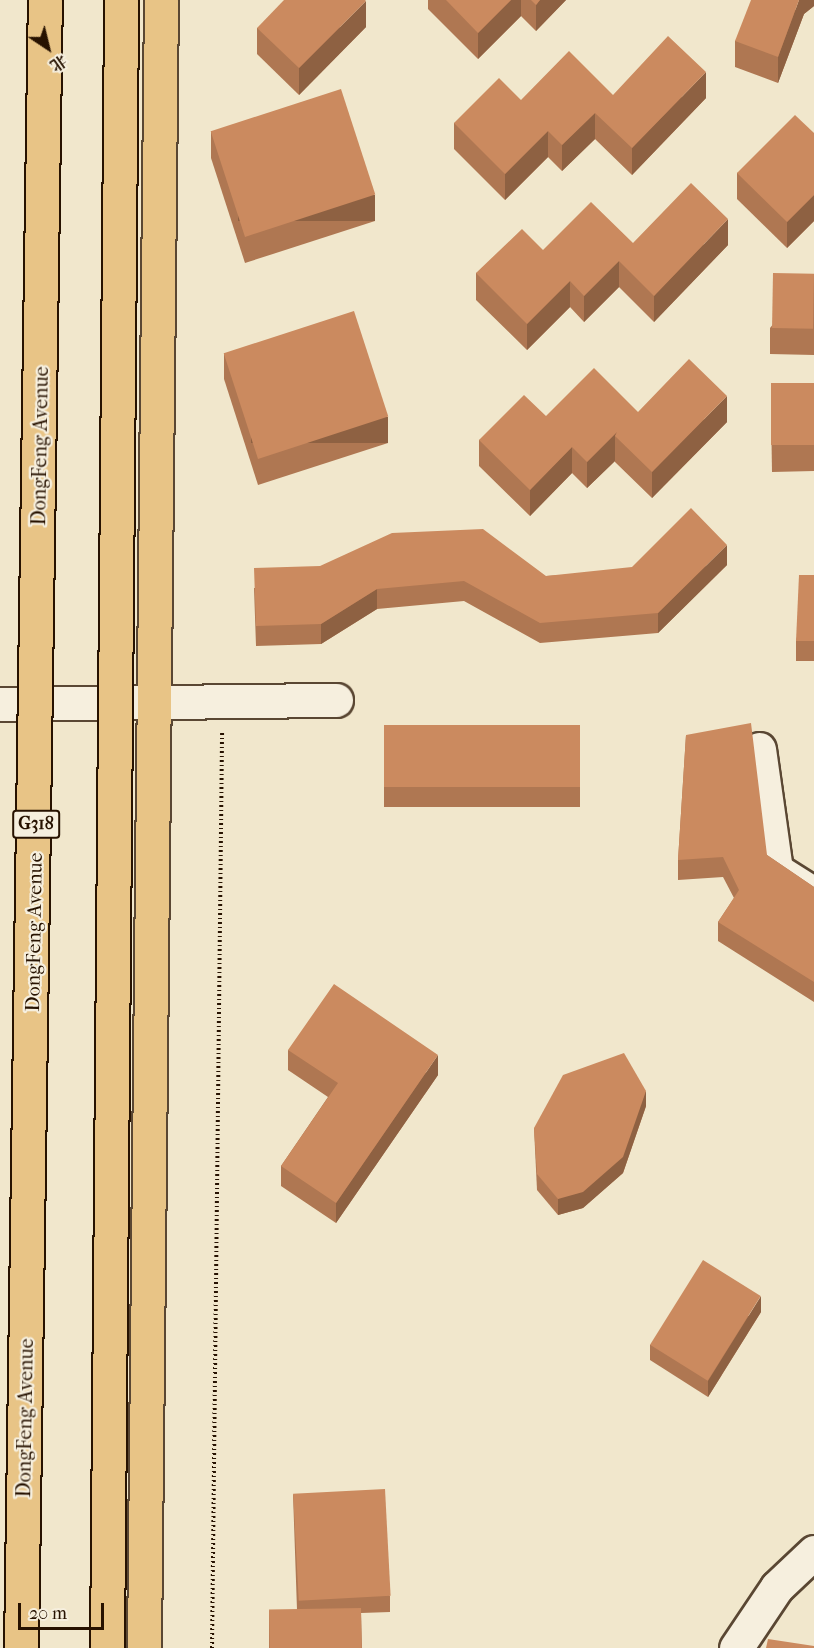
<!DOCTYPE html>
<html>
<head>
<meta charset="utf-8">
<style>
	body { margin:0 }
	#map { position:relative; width:814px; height:1648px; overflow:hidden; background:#f1e7cc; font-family:"IM FELL French Canon","Noto Serif SC",serif }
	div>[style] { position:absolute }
	.path>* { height:4px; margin-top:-2px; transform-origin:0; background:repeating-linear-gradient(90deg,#271200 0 1.5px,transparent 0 4.5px) }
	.roads { filter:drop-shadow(2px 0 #5a4733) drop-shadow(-2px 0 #5a4733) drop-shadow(0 2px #5a4733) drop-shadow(0 -2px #5a4733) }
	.street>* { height:33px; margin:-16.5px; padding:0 16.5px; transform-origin:16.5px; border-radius:16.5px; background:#f6efde }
	.secondary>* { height:33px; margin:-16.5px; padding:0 16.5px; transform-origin:16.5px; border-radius:16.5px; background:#f6efde }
	.primary>* { height:33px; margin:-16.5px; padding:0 16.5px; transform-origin:16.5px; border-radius:16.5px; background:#e8c486 }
	.bridges { filter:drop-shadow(2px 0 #271200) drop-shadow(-2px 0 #271200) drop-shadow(0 2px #271200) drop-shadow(0 -2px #271200) }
	.highway-bridge>* { height:33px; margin:-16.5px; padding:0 16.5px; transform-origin:16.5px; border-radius:16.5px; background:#e8c486 }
	.wall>* { inset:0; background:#af7752; transform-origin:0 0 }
	.shaded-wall>* { inset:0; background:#8e6142; transform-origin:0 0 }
	.building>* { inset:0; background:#cb8a5f; transform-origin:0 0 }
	span { translate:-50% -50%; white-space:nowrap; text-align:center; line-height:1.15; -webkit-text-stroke:4.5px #f6efde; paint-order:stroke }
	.shield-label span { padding:2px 4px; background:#f6efde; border:2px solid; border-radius:4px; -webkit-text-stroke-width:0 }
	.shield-label { font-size:18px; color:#271200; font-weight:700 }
	.street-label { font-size:20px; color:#271200 }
	.north { position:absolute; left:18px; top:18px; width:60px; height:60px; -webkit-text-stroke:4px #f6efde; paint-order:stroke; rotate:145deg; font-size:16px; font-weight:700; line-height:24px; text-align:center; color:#271200 }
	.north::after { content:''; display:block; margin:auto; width:21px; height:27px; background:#271200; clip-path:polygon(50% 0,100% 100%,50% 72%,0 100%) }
	.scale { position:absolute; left:18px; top:1603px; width:86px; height:27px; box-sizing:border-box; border:3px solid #271200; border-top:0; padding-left:8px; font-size:18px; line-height:21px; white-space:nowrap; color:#271200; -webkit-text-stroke:4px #f6efde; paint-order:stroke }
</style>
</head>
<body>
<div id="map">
	<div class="path">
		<i style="left:212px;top:1648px;width:916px;rotate:-89.37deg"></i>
	</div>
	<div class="roads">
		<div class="street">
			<i style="left:759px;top:749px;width:122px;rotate:82deg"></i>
			<i style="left:776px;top:870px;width:45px;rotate:32.3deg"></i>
			<i style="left:736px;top:1648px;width:73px;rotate:-56.1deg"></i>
			<i style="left:777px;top:1587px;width:51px;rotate:-43.4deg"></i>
		</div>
		<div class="secondary">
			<i style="left:0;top:704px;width:336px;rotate:-0.7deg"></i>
		</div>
		<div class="primary">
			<i style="left:144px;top:1648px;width:1648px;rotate:-89.41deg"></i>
		</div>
	</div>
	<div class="bridges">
		<div class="highway-bridge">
			<i style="left:21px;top:1648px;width:1648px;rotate:-89.17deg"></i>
			<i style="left:107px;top:1648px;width:1648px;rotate:-89.51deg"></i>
		</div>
	</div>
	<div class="wall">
		<i style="clip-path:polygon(428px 0,566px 0,536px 31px,521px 16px,478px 59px,428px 9px)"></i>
		<i style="clip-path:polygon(814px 0,814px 6px,804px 14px,778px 83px,735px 67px,735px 41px)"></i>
		<i style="clip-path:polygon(366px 27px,299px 95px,257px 54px,257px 28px)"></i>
		<i style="clip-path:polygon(613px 95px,706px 98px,632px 175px,595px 139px,562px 171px,548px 157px,505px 200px,454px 149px,454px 123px,521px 100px)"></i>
		<i style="clip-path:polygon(211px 131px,375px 221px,245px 263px,211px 158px)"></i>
		<i style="clip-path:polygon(814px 133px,814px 221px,787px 248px,737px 199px,737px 173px)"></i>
		<i style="clip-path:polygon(633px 243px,728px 245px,654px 322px,619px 287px,584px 322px,570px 307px,527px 350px,476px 300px,476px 273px,543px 250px)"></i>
		<i style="clip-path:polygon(814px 274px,814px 355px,770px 354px,770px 328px)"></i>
		<i style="clip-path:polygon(224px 353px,388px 443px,258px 485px,224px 379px)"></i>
		<i style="clip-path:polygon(814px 383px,814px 471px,772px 472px,771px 410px)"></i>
		<i style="clip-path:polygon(638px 412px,727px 422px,652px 498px,615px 462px,615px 461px,587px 488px,572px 473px,530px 516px,479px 466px,479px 440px,546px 416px)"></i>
		<i style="clip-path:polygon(727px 565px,658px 633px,540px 643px,464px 601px,377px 609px,321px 644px,256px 646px,254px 588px,546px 576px)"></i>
		<i style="clip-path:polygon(814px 575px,814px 661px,796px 661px,796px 641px)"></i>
		<i style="left:580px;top:725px;width:82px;height:196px;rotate:90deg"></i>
		<i style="clip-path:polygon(686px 735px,767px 855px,814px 887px,814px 1002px,718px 941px,718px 922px,734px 898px,723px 877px,678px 880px,678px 860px)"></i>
		<i style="clip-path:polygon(288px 1050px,438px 1075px,336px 1223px,281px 1186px,281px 1166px,328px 1097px,288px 1070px)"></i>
		<i style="clip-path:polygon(646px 1106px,623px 1173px,583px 1208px,558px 1215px,537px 1190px,534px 1128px)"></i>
		<i style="clip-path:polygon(761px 1312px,708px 1397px,650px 1360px,650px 1345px)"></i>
		<i style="clip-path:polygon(293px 1494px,390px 1596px,390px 1612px,361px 1613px,362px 1648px,269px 1648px,269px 1611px,297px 1610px)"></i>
	</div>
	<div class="shaded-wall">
		<i style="clip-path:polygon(511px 0,521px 0,521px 16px,478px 59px,478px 33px)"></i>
		<i style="clip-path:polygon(540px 0,566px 0,536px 31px,536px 5px)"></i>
		<i style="clip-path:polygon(799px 0,814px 0,814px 6px,804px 14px,778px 83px,778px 57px)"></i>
		<i style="clip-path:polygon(366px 1px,366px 27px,299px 95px,299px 68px)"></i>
		<i style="clip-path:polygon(706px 72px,706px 98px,632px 175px,632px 148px)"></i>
		<i style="clip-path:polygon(595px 113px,595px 139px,562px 171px,562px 145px)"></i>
		<i style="clip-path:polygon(548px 131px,548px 157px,505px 200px,505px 174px)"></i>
		<i style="left:375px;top:195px;width:26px;height:137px;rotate:90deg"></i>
		<i style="clip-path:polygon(814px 195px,814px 221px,787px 248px,787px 222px)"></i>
		<i style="clip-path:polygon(728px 219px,728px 245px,654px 322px,654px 296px)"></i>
		<i style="clip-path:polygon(619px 261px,619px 287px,584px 322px,584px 296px)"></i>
		<i style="clip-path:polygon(570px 281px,570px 307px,527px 350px,527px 324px)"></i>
		<i style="clip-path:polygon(727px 396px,727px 422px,652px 498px,652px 472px)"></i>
		<i style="left:388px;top:417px;width:26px;height:137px;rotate:90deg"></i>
		<i style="clip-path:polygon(617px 432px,615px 436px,615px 461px,587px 488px,587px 462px)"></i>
		<i style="clip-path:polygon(572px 447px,572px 473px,530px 516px,530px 490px)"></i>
		<i style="clip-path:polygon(727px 545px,727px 565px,658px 633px,658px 613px)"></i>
		<i style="clip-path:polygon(377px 589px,377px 609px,321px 644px,321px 624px)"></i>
		<i style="clip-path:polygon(438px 1055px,438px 1075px,336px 1223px,336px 1203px)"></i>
		<i style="clip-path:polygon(646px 1091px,646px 1106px,623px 1173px,583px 1208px,558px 1215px,558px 1199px)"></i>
		<i style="clip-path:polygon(761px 1296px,761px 1312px,708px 1397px,708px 1381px)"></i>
	</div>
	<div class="building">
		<i style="clip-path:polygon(284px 0,365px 0,366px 1px,299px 68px,257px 28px)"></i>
		<i style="clip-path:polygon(446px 0,511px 0,478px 33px)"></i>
		<i style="clip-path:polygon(531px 0,540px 0,536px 5px)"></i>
		<i style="clip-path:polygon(751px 0,799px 0,778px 57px,735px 41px)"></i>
		<i style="clip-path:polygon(668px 36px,706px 72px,632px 148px,595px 113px,562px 145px,548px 131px,505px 174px,454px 123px,499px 78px,521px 100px,569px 51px,613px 95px)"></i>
		<i style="left:341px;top:89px;width:111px;height:137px;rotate:72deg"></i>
		<i style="clip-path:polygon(795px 115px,814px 133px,814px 195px,787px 222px,737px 173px)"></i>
		<i style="clip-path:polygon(691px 183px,728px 219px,654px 296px,619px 261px,584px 296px,570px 281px,527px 324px,476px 273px,522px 229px,543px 250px,591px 202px,633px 243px)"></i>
		<i style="left:773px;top:273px;width:41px;height:55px;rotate:1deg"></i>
		<i style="left:354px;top:311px;width:111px;height:137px;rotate:72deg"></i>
		<i style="clip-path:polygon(689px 359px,727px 396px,652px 472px,615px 436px,617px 432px,587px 462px,572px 447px,530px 490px,479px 440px,524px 395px,546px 416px,594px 368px,638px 412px)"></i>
		<i style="left:814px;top:383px;width:62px;height:43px;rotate:90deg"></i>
		<i style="clip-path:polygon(691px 508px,727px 545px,658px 613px,540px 623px,464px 581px,377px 589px,321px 624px,256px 626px,254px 568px,320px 566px,392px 533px,483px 529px,546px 576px,632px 567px)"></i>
		<i style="clip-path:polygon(799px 575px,814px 575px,814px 641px,796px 641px)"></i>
		<i style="clip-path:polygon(751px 723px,767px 855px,814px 887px,814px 982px,718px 922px,739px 890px,723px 857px,678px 860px,686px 735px)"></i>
		<i style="left:580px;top:725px;width:62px;height:196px;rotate:90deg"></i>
		<i style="clip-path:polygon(334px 984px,438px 1055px,336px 1203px,281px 1166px,338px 1083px,288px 1050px)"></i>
		<i style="clip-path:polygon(624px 1053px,646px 1091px,623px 1157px,583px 1192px,558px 1199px,537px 1174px,534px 1128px,563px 1075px)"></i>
		<i style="left:703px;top:1260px;width:68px;height:100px;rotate:32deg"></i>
		<i style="left:385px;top:1489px;width:107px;height:92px;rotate:87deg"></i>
		<i style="left:361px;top:1608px;width:40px;height:92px;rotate:89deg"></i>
		<i style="clip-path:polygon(768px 1639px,814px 1646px,814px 1648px,766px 1648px)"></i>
	</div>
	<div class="shield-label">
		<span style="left:36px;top:824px">G318</span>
	</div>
	<div class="street-label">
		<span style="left:40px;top:446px;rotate:-89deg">DongFeng Avenue</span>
		<span style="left:34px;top:932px;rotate:-89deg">DongFeng Avenue</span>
		<span style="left:25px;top:1418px;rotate:-89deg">DongFeng Avenue</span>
	</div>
	<div class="north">北</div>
	<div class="scale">20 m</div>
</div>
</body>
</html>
